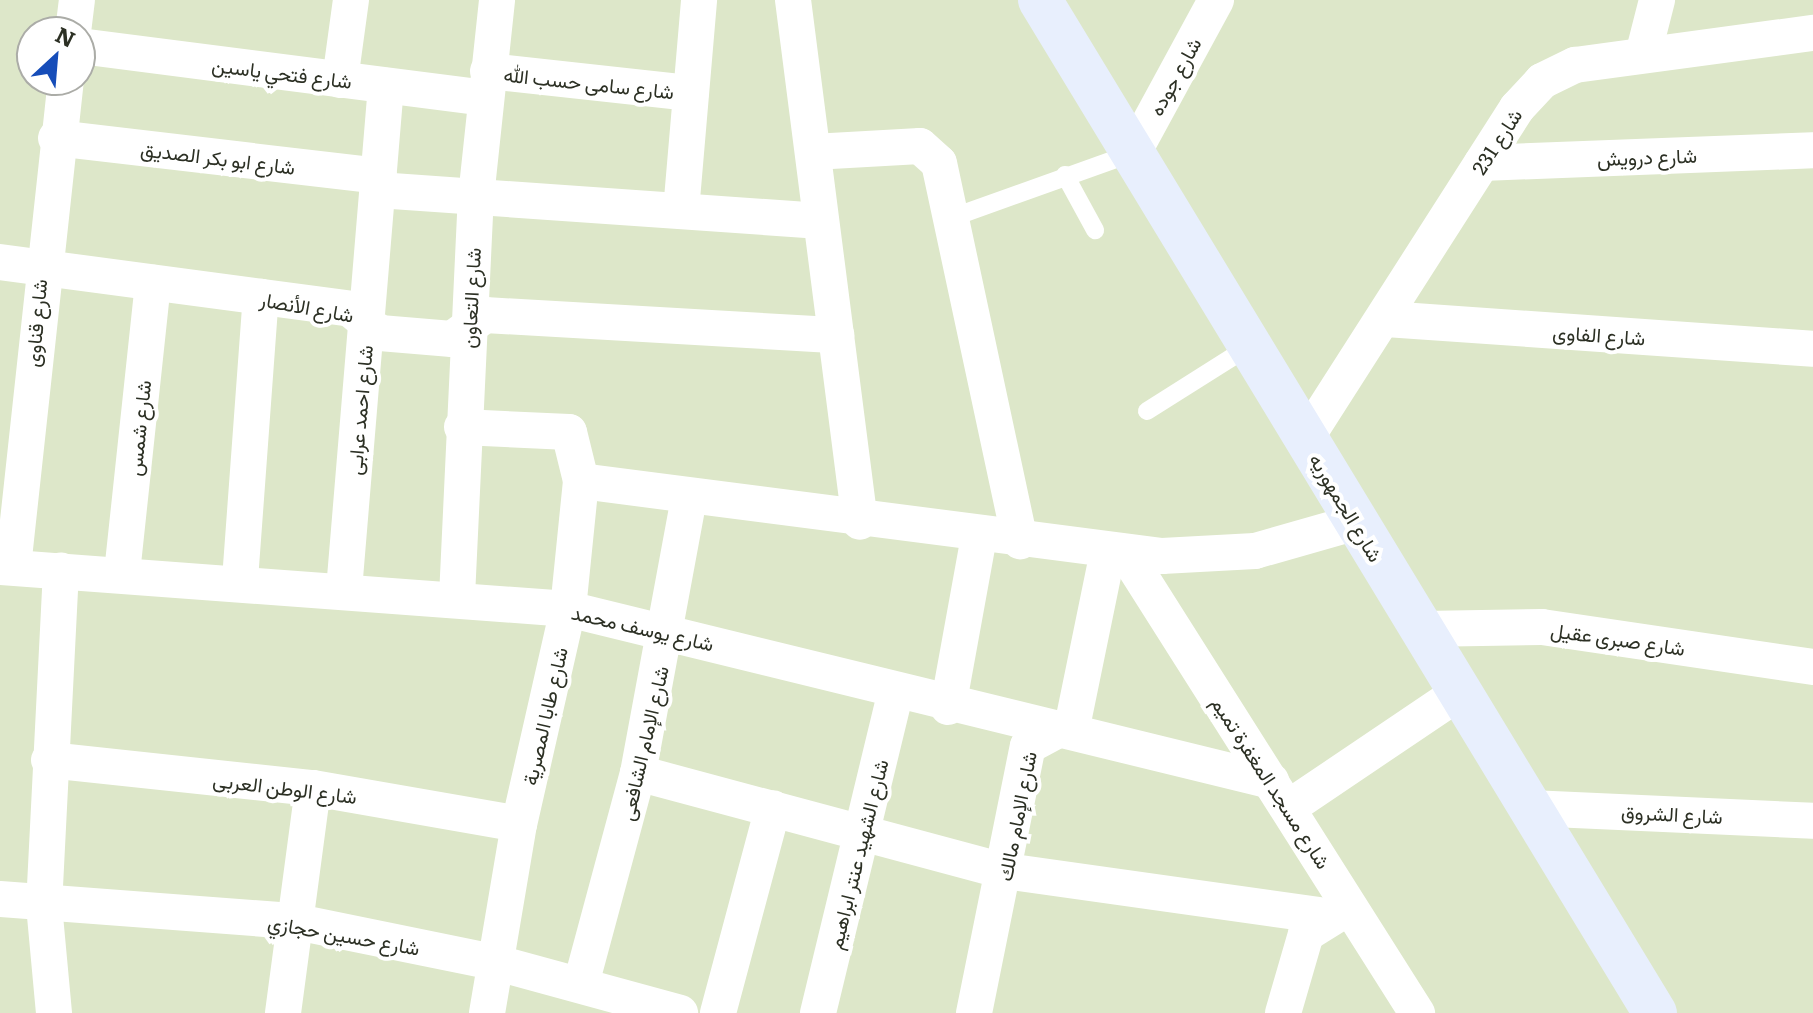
<!DOCTYPE html>
<html>
<head>
<meta charset="utf-8">
<style>
	body { margin:0 }
	#map { position:relative; width:1813px; height:1013px; overflow:hidden; background:#dde7c9; font-family:Literata,Vazirmatn,serif }
	div>[style] { position:absolute }
	.lane>* { height:18px; margin:-9px; padding:0 9px; transform-origin:9px; border-radius:9px; background:#fff }
	.street>* { height:36px; margin:-18px; padding:0 18px; transform-origin:18px; border-radius:18px; background:#fff }
	.secondary>* { height:44px; margin:-22px; padding:0 22px; transform-origin:22px; border-radius:22px; background:#e8effd }
	span { translate:-50% -50%; white-space:nowrap; text-align:center; line-height:1.15; -webkit-text-stroke:8px #fff; paint-order:stroke }
	.street-label { font-size:20px; color:#2c3024 }
	.north { position:absolute; left:16px; top:16px; width:80px; height:80px; box-sizing:border-box; background:#fff; border:2px solid #abaca7; border-radius:50%; rotate:26deg; font-size:22px; font-weight:700; line-height:32px; text-align:center; color:#2c3024 }
	.north::after { content:''; display:block; margin:auto; width:28px; height:36px; background:#164db9; clip-path:polygon(50% 0,100% 100%,50% 72%,0 100%) }
</style>
</head>
<body>
<div id="map">
	<div class="lane">
		<i style="left:1065px;top:175px;width:63px;rotate:61.4deg"></i>
		<i style="left:951px;top:218px;width:193px;rotate:-19.7deg"></i>
		<i style="left:1147px;top:411px;width:122px;rotate:-32.3deg"></i>
	</div>
	<div class="street">
		<i style="left:793px;top:0;width:526px;rotate:82.69deg"></i>
		<i style="left:73px;top:32px;width:32px;rotate:-83deg"></i>
		<i style="left:80px;top:46px;width:408px;rotate:7.3deg"></i>
		<i style="left:1643px;top:55px;width:57px;rotate:-75.7deg"></i>
		<i style="left:488px;top:71px;width:204px;rotate:6.2deg"></i>
		<i style="left:340px;top:80px;width:81px;rotate:-82.2deg"></i>
		<i style="left:56px;top:138px;width:325px;rotate:6.7deg"></i>
		<i style="left:813px;top:152px;width:107px;rotate:-3.2deg"></i>
		<i style="left:920px;top:146px;width:25px;rotate:42deg"></i>
		<i style="left:939px;top:163px;width:387px;rotate:77.9deg"></i>
		<i style="left:1133px;top:153px;width:174px;rotate:-61.5deg"></i>
		<i style="left:1482px;top:163px;width:331px;rotate:-2.2deg"></i>
		<i style="left:378px;top:190px;width:444px;rotate:4deg"></i>
		<i style="left:681px;top:211px;width:212px;rotate:-85.1deg"></i>
		<i style="left:0;top:262px;width:353px;rotate:7.6deg"></i>
		<i style="left:350px;top:309px;width:38px;rotate:39deg"></i>
		<i style="left:380px;top:333px;width:72px;rotate:4.8deg"></i>
		<i style="left:452px;top:339px;width:41px;rotate:-36deg"></i>
		<i style="left:485px;top:315px;width:352px;rotate:3.3deg"></i>
		<i style="left:1386px;top:319px;width:428px;rotate:4deg"></i>
		<i style="left:462px;top:427px;width:107px;rotate:2.7deg"></i>
		<i style="left:569px;top:432px;width:50px;rotate:76.2deg"></i>
		<i style="left:581px;top:481px;width:129px;rotate:95.8deg"></i>
		<i style="left:568px;top:609px;width:221px;rotate:102.8deg"></i>
		<i style="left:519px;top:824px;width:192px;rotate:99.6deg"></i>
		<i style="left:1306px;top:438px;width:392px;rotate:-57.4deg"></i>
		<i style="left:1517px;top:108px;width:37px;rotate:-47deg"></i>
		<i style="left:1542px;top:81px;width:37px;rotate:-26deg"></i>
		<i style="left:1575px;top:65px;width:240px;rotate:-7.7deg"></i>
		<i style="left:581px;top:481px;width:586px;rotate:7.36deg"></i>
		<i style="left:1162px;top:556px;width:93px;rotate:-3.1deg"></i>
		<i style="left:1255px;top:551px;width:106px;rotate:-15.9deg"></i>
		<i style="left:1125px;top:552px;width:546px;rotate:57.65deg"></i>
		<i style="left:0;top:567px;width:570px;rotate:4.23deg"></i>
		<i style="left:568px;top:609px;width:724px;rotate:13.75deg"></i>
		<i style="left:13px;top:567px;width:490px;rotate:-83.8deg"></i>
		<i style="left:122px;top:573px;width:292px;rotate:-83.9deg"></i>
		<i style="left:240px;top:580px;width:284px;rotate:-85.8deg"></i>
		<i style="left:344px;top:590px;width:506px;rotate:-85.24deg"></i>
		<i style="left:457px;top:597px;width:400px;rotate:-87.3deg"></i>
		<i style="left:476px;top:197px;width:198px;rotate:-83.9deg"></i>
		<i style="left:1422px;top:629px;width:120px;rotate:-1deg"></i>
		<i style="left:1542px;top:627px;width:274px;rotate:8.4deg"></i>
		<i style="left:948px;top:707px;width:174px;rotate:-79.7deg"></i>
		<i style="left:49px;top:760px;width:265px;rotate:6.1deg"></i>
		<i style="left:313px;top:788px;width:209px;rotate:9.9deg"></i>
		<i style="left:638px;top:773px;width:380px;rotate:15deg"></i>
		<i style="left:1005px;top:871px;width:330px;rotate:8deg"></i>
		<i style="left:1288px;top:808px;width:207px;rotate:-34deg"></i>
		<i style="left:1530px;top:808px;width:283px;rotate:2.6deg"></i>
		<i style="left:0;top:899px;width:293px;rotate:4.3deg"></i>
		<i style="left:292px;top:921px;width:206px;rotate:11.5deg"></i>
		<i style="left:494px;top:962px;width:193px;rotate:15.3deg"></i>
		<i style="left:581px;top:984px;width:219px;rotate:-74.9deg"></i>
		<i style="left:638px;top:773px;width:279px;rotate:-79.5deg"></i>
		<i style="left:54px;top:1013px;width:107px;rotate:-95.3deg"></i>
		<i style="left:44px;top:906px;width:336px;rotate:-87.1deg"></i>
		<i style="left:283px;top:1013px;width:227px;rotate:-82.4deg"></i>
		<i style="left:718px;top:1013px;width:212px;rotate:-75deg"></i>
		<i style="left:818px;top:1013px;width:327px;rotate:-76.4deg"></i>
		<i style="left:974px;top:1013px;width:272px;rotate:-78.6deg"></i>
		<i style="left:1028px;top:746px;width:51px;rotate:-28.1deg"></i>
		<i style="left:1073px;top:722px;width:175px;rotate:-78.4deg"></i>
		<i style="left:1283px;top:1013px;width:82px;rotate:-73.8deg"></i>
		<i style="left:1306px;top:934px;width:44px;rotate:-31.9deg"></i>
	</div>
	<div class="secondary">
		<i style="left:1040px;top:0;width:1185px;rotate:58.74deg"></i>
	</div>
	<div class="street-label">
		<span style="left:282px;top:72px;rotate:7deg">شارع فتحي ياسين</span>
		<span style="left:1174px;top:76px;rotate:-61deg">شارع جوده</span>
		<span style="left:589px;top:82px;rotate:6deg">شارع سامى حسب الله</span>
		<span style="left:1496px;top:141px;rotate:-57deg">شارع 231</span>
		<span style="left:1647px;top:156px;rotate:-2deg">شارع درويش</span>
		<span style="left:218px;top:157px;rotate:7deg">شارع ابو بكر الصديق</span>
		<span style="left:470px;top:298px;rotate:-87deg">شارع التعاون</span>
		<span style="left:307px;top:306px;rotate:10deg">شارع الأنصار</span>
		<span style="left:35px;top:323px;rotate:-85deg">شارع قناوى</span>
		<span style="left:1599px;top:334px;rotate:4deg">شارع الفاوى</span>
		<span style="left:359px;top:410px;rotate:-85deg">شارع احمد عرابى</span>
		<span style="left:138px;top:428px;rotate:-84deg">شارع شمس</span>
		<span style="left:1347px;top:507px;rotate:59deg">شارع الجمهوريه</span>
		<span style="left:643px;top:627px;rotate:13deg">شارع يوسف محمد</span>
		<span style="left:1618px;top:638px;rotate:8deg">شارع صبرى عقيل</span>
		<span style="left:544px;top:716px;rotate:-77deg">شارع طابا المصرية</span>
		<span style="left:643px;top:743px;rotate:-77deg">شارع الإمام الشافعى</span>
		<span style="left:1272px;top:782px;rotate:57deg">شارع مسجد المغفرة تميم</span>
		<span style="left:285px;top:787px;rotate:7deg">شارع الوطن العربى</span>
		<span style="left:1672px;top:813px;rotate:3deg">شارع الشروق</span>
		<span style="left:1016px;top:816px;rotate:-79deg">شارع الإمام مالك</span>
		<span style="left:857px;top:854px;rotate:-76deg">شارع الشهيد عنتر ابراهيم</span>
		<span style="left:344px;top:934px;rotate:10deg">شارع حسين حجازي</span>
	</div>
	<div class="north">N</div>
</div>
</body>
</html>
